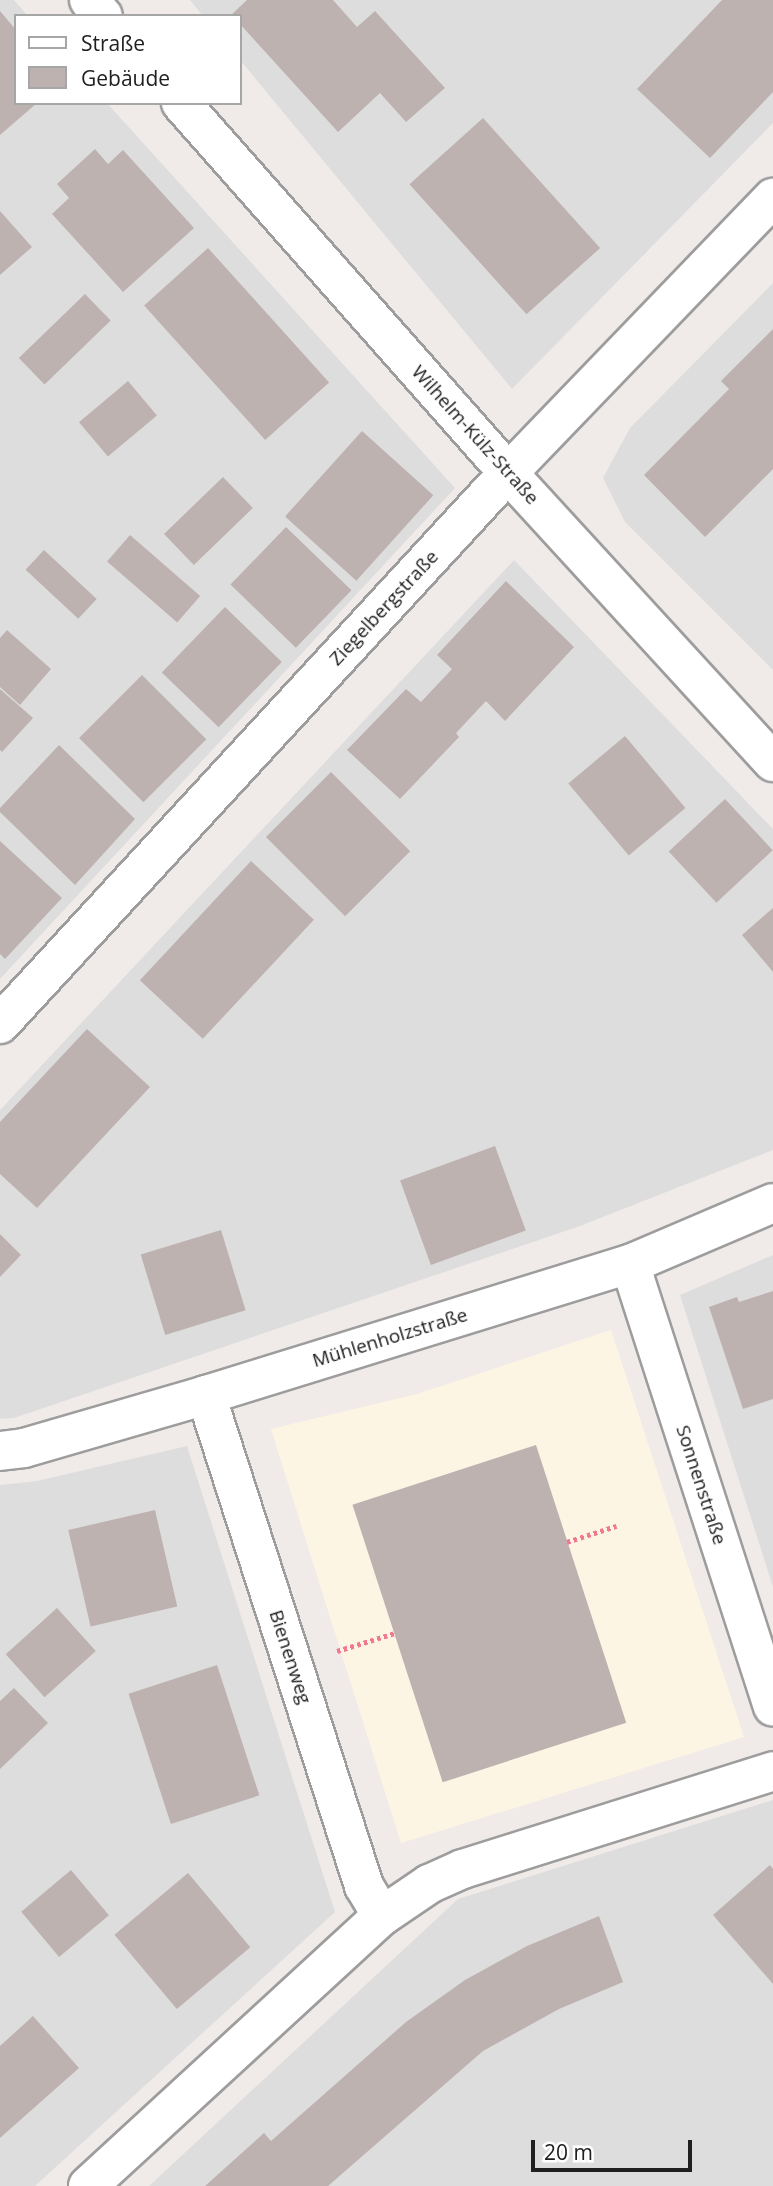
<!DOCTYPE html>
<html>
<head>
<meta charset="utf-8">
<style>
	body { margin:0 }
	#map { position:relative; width:773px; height:2186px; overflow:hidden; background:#f0ebe8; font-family:"Open Sans",sans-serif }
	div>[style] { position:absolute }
	.residential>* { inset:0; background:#deddde }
	.education>* { inset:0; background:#fdf5e4 }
	.building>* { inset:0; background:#bdb2b0; transform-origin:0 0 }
	.path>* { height:4.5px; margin-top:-2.25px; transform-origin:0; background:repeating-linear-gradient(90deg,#f07991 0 3.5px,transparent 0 7px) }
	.roads { filter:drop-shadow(2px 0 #9d9d9d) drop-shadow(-2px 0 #9d9d9d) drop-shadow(0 2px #9d9d9d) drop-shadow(0 -2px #9d9d9d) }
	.minor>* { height:38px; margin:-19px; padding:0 19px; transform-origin:19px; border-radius:19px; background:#fff }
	span { translate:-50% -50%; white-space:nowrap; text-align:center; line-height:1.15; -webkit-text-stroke:5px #fff; paint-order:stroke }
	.street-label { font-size:19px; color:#202020 }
	.legend { position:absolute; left:14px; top:14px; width:228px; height:91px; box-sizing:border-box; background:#fff; border:2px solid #a6a6a6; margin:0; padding:9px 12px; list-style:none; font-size:21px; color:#202020 }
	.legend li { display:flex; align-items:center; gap:14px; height:35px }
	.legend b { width:35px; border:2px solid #a6a6a6 }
	.scale { position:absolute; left:531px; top:2140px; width:161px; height:32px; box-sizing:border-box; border:4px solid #202020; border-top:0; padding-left:9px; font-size:21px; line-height:24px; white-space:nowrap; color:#202020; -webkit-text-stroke:5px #fff; paint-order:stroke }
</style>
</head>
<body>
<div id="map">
	<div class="residential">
		<i style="clip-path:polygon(0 0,14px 0,28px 16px,16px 16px,16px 103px,107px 103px,455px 488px,0 979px)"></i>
		<i style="clip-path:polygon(190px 0,773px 0,773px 123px,512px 389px,240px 60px,240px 16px,203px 16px)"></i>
		<i style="clip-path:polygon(773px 283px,773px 670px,625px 522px,603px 478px,630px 428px)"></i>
		<i style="clip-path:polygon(514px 560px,773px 829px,773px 1150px,580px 1226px,14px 1418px,0 1419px,0 1110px)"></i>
		<i style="clip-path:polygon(773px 1255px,773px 1587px,680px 1295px)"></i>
		<i style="clip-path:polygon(187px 1446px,335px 1912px,35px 2186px,0 2186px,0 1485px,37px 1481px)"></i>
		<i style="clip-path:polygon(773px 1800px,773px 2186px,149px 2186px,458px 1899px)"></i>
	</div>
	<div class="education">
		<i style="clip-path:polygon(611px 1330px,744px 1737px,401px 1843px,271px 1429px,417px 1394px)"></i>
	</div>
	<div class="building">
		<i style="clip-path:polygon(247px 0,333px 0,357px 27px,375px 11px,445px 88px,406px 122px,380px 93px,338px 132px,240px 24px,240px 16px,230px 16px)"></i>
		<i style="clip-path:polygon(722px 0,773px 0,773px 92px,710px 158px,637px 89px)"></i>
		<i style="clip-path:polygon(0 11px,16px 30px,16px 103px,37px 103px,0 135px)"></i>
		<i style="left:483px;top:118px;width:175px;height:99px;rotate:48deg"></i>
		<i style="clip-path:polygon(95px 149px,108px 164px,123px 150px,194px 228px,123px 292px,52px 214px,69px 198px,57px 184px)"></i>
		<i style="clip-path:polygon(0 211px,32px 247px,0 275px)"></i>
		<i style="left:208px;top:248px;width:181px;height:86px;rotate:48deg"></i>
		<i style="left:85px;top:294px;width:37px;height:92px;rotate:46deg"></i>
		<i style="clip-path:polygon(773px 329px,773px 469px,705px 537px,644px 475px,729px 389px,721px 381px)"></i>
		<i style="left:128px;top:381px;width:45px;height:64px;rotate:50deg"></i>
		<i style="left:362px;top:431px;width:96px;height:115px;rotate:42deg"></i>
		<i style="left:223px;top:477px;width:43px;height:82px;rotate:46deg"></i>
		<i style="left:286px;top:527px;width:91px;height:80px;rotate:44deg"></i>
		<i style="left:130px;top:535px;width:93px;height:35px;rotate:41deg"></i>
		<i style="left:44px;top:550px;width:72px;height:27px;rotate:43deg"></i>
		<i style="clip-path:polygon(506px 581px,574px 647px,505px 721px,486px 701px,456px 733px,459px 737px,400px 799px,347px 750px,406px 689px,421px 702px,452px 669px,437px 655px)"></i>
		<i style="left:225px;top:607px;width:79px;height:91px;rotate:44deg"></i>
		<i style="clip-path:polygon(7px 630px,51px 669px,20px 705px,0 687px,0 638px)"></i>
		<i style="left:142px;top:675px;width:91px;height:89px;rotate:45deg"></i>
		<i style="clip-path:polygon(0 689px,33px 718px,2px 752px,0 750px)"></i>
		<i style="left:625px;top:736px;width:94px;height:74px;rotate:50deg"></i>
		<i style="clip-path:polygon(59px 745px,135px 819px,75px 885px,0 812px,0 808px)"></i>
		<i style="left:331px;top:772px;width:112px;height:92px;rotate:45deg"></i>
		<i style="left:725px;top:799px;width:70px;height:77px;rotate:47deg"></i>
		<i style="clip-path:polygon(0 841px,62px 898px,5px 959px,0 954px)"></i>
		<i style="left:251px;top:861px;width:86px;height:163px;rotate:43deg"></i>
		<i style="clip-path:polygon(773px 908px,773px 972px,742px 935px)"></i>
		<i style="clip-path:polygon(87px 1029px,150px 1087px,37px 1208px,0 1174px,0 1122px)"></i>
		<i style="left:495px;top:1146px;width:90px;height:101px;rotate:70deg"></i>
		<i style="left:221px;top:1230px;width:84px;height:84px;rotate:73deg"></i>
		<i style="clip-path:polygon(0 1234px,21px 1255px,0 1277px)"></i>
		<i style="clip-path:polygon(773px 1291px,773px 1399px,743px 1409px,709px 1307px,737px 1297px,739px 1302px)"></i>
		<i style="left:536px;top:1445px;width:292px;height:193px;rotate:72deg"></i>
		<i style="left:155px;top:1510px;width:99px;height:89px;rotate:77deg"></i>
		<i style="left:57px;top:1608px;width:58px;height:69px;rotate:48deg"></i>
		<i style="left:217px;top:1665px;width:137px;height:93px;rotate:72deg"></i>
		<i style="clip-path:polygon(14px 1688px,48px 1723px,0 1769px,0 1701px)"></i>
		<i style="clip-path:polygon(770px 1865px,773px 1869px,773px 1984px,713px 1915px)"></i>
		<i style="left:71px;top:1870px;width:59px;height:65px;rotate:50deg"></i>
		<i style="left:188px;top:1873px;width:97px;height:96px;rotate:50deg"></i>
		<i style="clip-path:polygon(599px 1916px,623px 1982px,559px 2009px,483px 2051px,328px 2186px,205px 2186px,264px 2133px,271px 2141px,406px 2022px,465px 1980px,527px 1946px)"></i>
		<i style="clip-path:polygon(33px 2016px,79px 2068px,0 2138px,0 2046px)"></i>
	</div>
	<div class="path">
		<i style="left:567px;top:1542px;width:52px;rotate:-18.1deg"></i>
		<i style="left:337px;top:1651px;width:61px;rotate:-17.2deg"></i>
	</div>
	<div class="roads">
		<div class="minor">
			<i style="left:89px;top:0;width:21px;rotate:49deg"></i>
			<i style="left:181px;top:103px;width:494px;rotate:48.5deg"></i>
			<i style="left:508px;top:473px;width:392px;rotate:47.5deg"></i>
			<i style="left:0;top:1024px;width:749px;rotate:-47.33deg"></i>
			<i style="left:508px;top:473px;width:382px;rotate:-46.1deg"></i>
			<i style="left:630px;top:1264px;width:465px;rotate:72.1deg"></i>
			<i style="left:0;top:1451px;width:24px;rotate:-7deg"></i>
			<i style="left:24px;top:1448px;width:190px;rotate:-16.2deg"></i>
			<i style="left:206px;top:1395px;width:444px;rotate:-17.2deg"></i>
			<i style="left:630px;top:1264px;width:155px;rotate:-23.1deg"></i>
			<i style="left:382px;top:1916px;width:57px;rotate:-34.2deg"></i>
			<i style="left:429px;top:1884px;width:37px;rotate:-24deg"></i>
			<i style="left:463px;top:1869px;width:325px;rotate:-17.5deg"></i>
			<i style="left:88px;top:2186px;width:399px;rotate:-42.6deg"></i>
			<i style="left:382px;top:1916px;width:35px;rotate:-121deg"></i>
			<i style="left:364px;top:1886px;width:516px;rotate:-107.84deg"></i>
		</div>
	</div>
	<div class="street-label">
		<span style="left:475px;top:435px;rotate:48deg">Wilhelm-Külz-Straße</span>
		<span style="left:384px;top:608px;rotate:-47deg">Ziegelbergstraße</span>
		<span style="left:390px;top:1338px;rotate:-17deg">Mühlenholzstraße</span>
		<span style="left:701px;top:1485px;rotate:72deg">Sonnenstraße</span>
		<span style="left:290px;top:1657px;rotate:72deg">Bienenweg</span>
	</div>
	<ul class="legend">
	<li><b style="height:9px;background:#fff"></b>Straße</li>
	<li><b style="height:19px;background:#bdb2b0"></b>Gebäude</li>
	</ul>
	<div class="scale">20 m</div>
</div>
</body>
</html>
